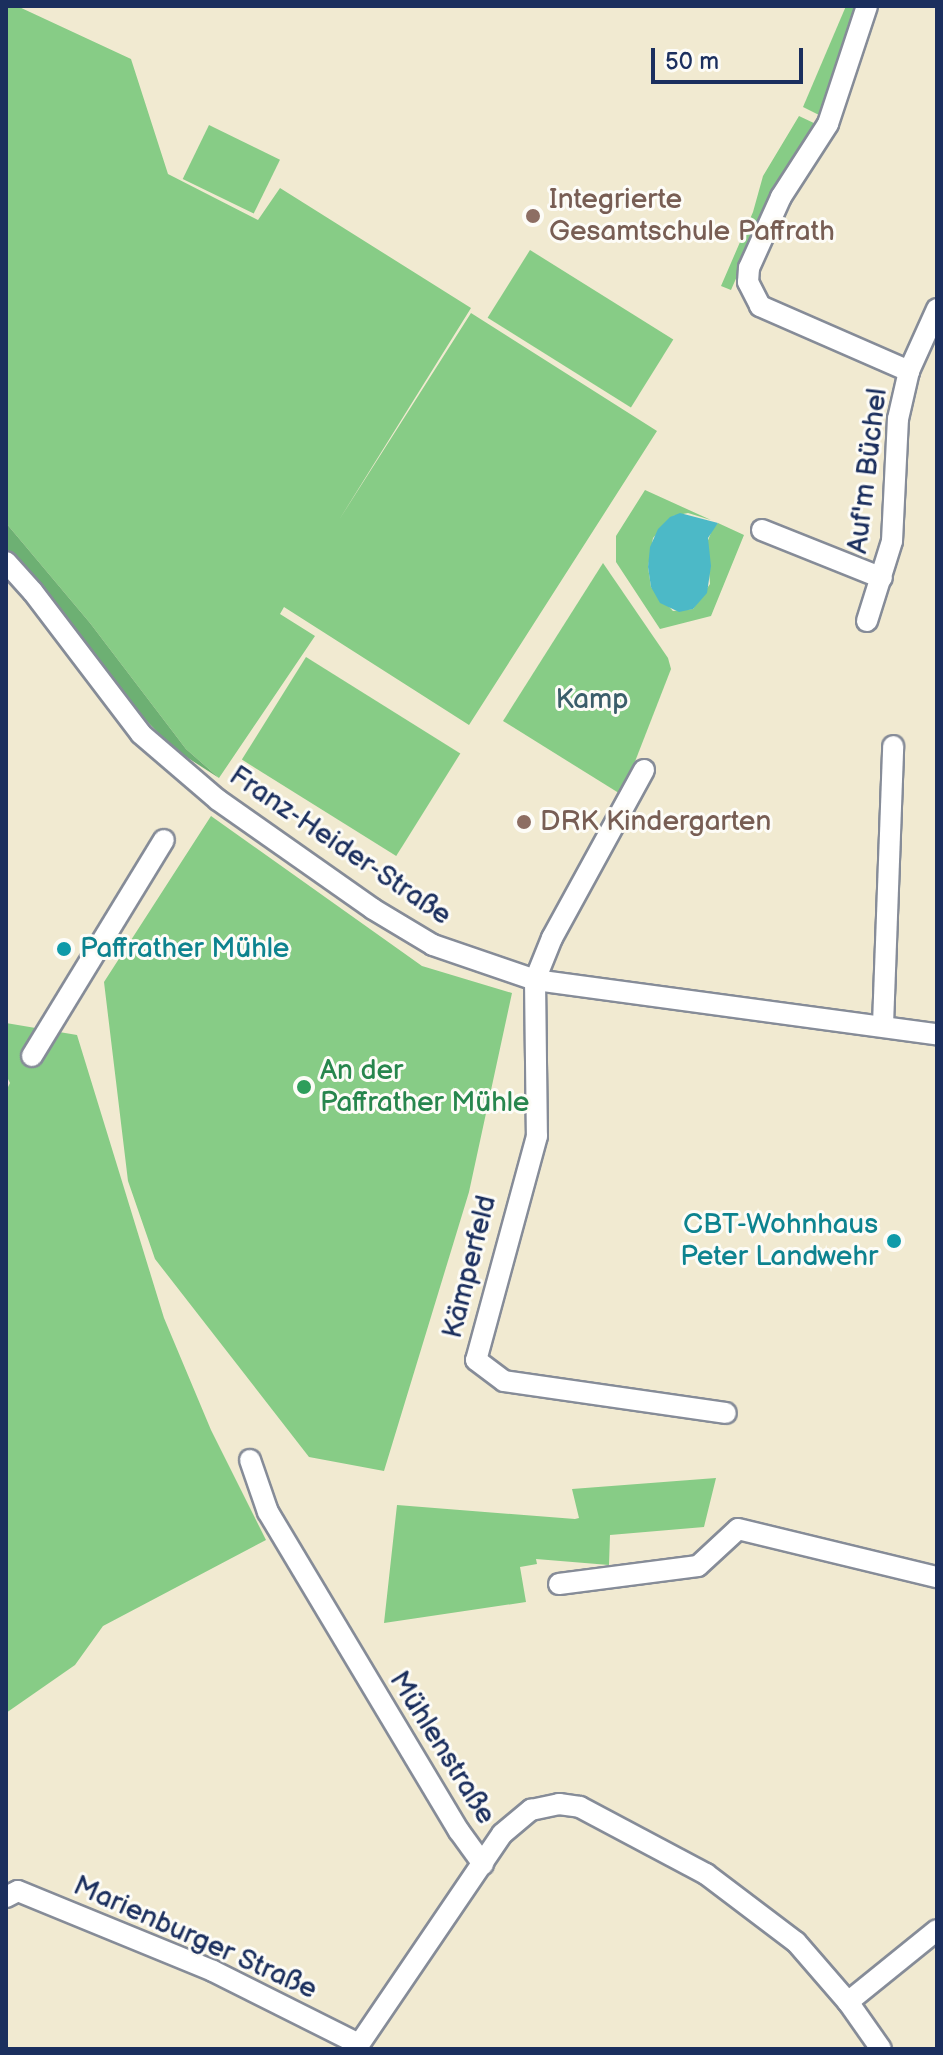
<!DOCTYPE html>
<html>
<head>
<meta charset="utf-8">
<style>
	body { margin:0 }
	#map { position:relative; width:943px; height:2055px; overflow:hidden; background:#f1ead1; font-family:"Balsamiq Sans",sans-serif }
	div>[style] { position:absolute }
	.green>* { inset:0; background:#87cc86; transform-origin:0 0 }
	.forest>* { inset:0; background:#6db073 }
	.water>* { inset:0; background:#4cb9c7 }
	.roads { filter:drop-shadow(2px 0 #868c98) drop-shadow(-2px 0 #868c98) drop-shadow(0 2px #868c98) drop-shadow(0 -2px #868c98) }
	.street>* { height:20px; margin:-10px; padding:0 10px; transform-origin:10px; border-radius:10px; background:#fff }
	.dots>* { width:22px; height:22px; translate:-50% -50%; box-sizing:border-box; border:4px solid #fdfcf7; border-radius:50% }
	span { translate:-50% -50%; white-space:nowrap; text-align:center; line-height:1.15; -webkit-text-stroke:6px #fdfcf7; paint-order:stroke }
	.education-label { font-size:28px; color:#785e54 }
	.left { translate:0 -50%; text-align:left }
	.street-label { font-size:28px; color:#1b2f5e }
	.park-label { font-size:28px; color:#3b5e6a }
	.culture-label { font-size:28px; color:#0d838f }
	.right { translate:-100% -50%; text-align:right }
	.leisure-label { font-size:28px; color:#27864d }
	.frame { position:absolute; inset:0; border:8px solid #1b2f5e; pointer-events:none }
	.scale { position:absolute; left:651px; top:48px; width:152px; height:36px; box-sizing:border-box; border:4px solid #1b2f5e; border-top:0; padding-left:10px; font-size:24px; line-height:28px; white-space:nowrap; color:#1b2f5e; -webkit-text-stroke:6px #fdfcf7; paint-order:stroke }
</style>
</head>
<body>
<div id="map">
	<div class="green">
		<i style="clip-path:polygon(6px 6px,17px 6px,131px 59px,168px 174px,258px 220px,280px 188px,471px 308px,339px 520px,471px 313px,657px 431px,469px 725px,284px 607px,280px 614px,315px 636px,219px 778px,186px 749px,90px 623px,6px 523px)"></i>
		<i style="clip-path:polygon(846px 6px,860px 6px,823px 117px,803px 107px)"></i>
		<i style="clip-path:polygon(799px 116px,818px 125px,768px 206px,731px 290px,721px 286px,753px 212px,763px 176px)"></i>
		<i style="left:209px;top:125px;width:79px;height:60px;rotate:26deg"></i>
		<i style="left:530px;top:250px;width:169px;height:80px;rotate:32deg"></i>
		<i style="clip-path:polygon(645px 490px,711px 520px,688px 513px,673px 516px,653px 538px,648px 567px,651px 587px,673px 611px,693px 609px,710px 584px,707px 543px,712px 530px,718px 523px,744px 535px,711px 616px,660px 629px,616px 562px,616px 536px)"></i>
		<i style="clip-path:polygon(603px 563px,668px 658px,671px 669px,622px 795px,503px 721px)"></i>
		<i style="left:306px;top:657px;width:182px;height:121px;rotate:32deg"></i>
		<i style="clip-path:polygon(211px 816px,422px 966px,512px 993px,469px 1192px,384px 1471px,309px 1457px,155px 1259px,128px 1181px,104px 982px)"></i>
		<i style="clip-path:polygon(6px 1023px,77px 1035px,164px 1318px,211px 1430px,266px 1540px,103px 1626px,75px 1665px,6px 1713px,6px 1091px,10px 1083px,6px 1075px)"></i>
		<i style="clip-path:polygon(716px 1478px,704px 1527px,610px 1535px,609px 1565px,536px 1559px,537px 1564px,520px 1567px,526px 1602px,384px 1623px,397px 1505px,575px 1519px,579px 1518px,572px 1489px)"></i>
	</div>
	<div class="forest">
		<i style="clip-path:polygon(6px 523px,90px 623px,186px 749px,219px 778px,174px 749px,131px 705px,56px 607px,6px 552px)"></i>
	</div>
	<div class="water">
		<i style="clip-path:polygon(680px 513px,718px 523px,708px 538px,711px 566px,707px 593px,693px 609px,679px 612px,660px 603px,651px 587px,648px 567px,650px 547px,658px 529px,670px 517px)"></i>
	</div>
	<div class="roads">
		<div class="street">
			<i style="left:867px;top:6px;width:124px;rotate:108.3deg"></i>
			<i style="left:828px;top:124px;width:87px;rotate:122.8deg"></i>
			<i style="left:781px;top:197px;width:78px;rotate:114.3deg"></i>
			<i style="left:749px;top:268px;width:14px;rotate:94deg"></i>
			<i style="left:748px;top:282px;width:27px;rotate:63deg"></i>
			<i style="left:760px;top:306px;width:163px;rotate:23.6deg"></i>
			<i style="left:909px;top:371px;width:68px;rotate:-65.7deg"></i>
			<i style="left:762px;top:530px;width:129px;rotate:21.8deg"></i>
			<i style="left:6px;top:562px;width:40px;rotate:48deg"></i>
			<i style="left:33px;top:592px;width:178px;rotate:52.7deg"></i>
			<i style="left:141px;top:734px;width:101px;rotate:40.6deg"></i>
			<i style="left:218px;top:800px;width:189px;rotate:35.1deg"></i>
			<i style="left:373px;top:909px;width:70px;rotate:31deg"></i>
			<i style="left:433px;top:945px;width:108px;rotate:18.9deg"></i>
			<i style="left:535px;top:980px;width:406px;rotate:7.7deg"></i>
			<i style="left:867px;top:621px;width:84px;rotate:-72.6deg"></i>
			<i style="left:892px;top:541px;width:122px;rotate:-87.2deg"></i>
			<i style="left:898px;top:419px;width:49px;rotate:-77.1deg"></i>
			<i style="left:644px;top:770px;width:192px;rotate:118.7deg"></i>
			<i style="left:552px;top:938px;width:45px;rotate:112deg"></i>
			<i style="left:535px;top:980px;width:156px;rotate:89.3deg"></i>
			<i style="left:537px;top:1136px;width:232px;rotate:105.2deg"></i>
			<i style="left:476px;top:1360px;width:35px;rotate:37deg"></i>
			<i style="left:504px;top:1381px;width:224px;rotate:8.2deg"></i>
			<i style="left:883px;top:1025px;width:279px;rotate:-87.9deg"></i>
			<i style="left:32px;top:1056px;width:253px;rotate:-58.6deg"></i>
			<i style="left:250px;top:1460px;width:55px;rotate:70.9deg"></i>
			<i style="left:268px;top:1512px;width:372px;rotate:59.1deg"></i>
			<i style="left:459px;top:1831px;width:41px;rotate:54deg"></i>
			<i style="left:559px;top:1584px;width:140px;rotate:-7.4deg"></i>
			<i style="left:698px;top:1566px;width:54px;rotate:-42.8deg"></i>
			<i style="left:738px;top:1529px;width:205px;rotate:13.6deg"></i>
			<i style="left:6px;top:1897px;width:13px;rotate:-27deg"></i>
			<i style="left:18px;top:1891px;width:211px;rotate:22.3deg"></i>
			<i style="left:213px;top:1971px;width:163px;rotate:26.6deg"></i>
			<i style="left:848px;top:2002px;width:114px;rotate:-39deg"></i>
			<i style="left:356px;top:2049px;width:260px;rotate:-55.8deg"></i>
			<i style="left:502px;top:1834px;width:38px;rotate:-40deg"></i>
			<i style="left:531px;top:1810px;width:29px;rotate:-12deg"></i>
			<i style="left:559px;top:1804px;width:21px;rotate:8deg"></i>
			<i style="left:580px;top:1807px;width:143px;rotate:28deg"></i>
			<i style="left:706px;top:1874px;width:113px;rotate:37.1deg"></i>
			<i style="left:796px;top:1942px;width:79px;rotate:49.1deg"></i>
			<i style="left:848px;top:2002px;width:57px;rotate:54.9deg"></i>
		</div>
	</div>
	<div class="dots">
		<i style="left:533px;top:216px;background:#8d6e63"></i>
		<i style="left:524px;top:822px;background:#8d6e63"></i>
		<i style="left:64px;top:949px;background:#0f9aa8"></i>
		<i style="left:304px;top:1087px;background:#2e9e5b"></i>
		<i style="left:894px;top:1241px;background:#0f9aa8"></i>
	</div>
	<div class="education-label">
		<span class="left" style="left:549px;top:216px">Integrierte<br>Gesamtschule Paffrath</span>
		<span class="left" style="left:540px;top:822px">DRK Kindergarten</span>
	</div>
	<div class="street-label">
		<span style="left:868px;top:471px;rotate:-83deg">Auf'm Büchel</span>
		<span style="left:340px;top:846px;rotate:34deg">Franz-Heider-Straße</span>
		<span style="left:470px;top:1267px;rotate:-76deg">Kämperfeld</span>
		<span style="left:442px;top:1748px;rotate:58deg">Mühlenstraße</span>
		<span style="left:195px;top:1938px;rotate:24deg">Marienburger Straße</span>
	</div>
	<div class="park-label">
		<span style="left:592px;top:700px">Kamp</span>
	</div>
	<div class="culture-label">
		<span class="left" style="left:80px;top:949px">Paffrather Mühle</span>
		<span class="right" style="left:878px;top:1241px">CBT-Wohnhaus<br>Peter Landwehr</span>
	</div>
	<div class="leisure-label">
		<span class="left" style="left:320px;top:1087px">An der<br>Paffrather Mühle</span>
	</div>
	<div class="frame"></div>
	<div class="scale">50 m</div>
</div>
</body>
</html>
